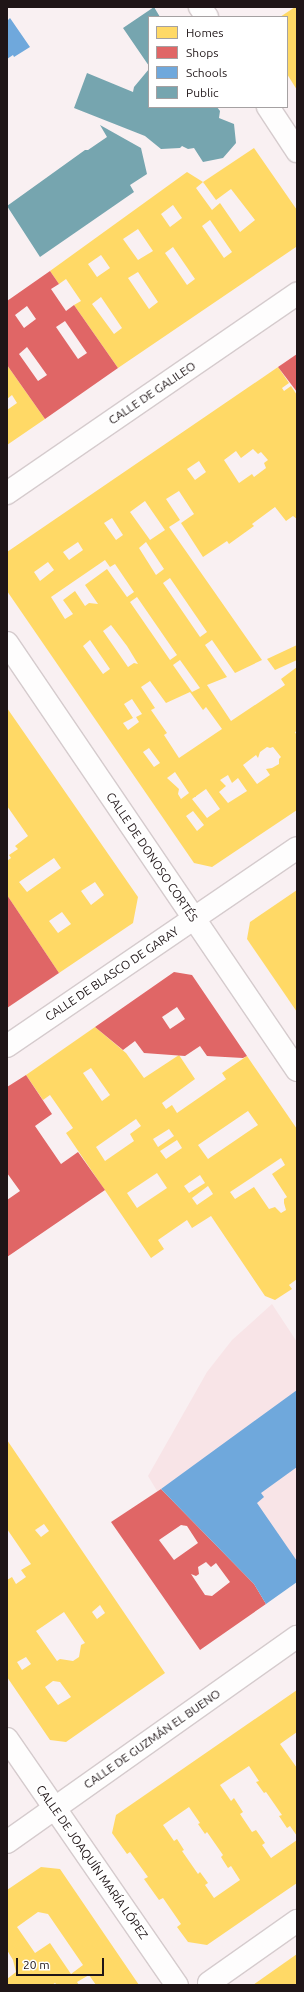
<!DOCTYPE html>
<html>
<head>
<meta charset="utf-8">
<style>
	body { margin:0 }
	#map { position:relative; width:304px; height:1992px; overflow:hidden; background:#f9f0f2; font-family:Ubuntu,sans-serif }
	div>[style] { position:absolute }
	.built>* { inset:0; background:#f8e4e7 }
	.homes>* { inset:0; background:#ffd966 }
	.shops>* { inset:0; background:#e06666 }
	.schools>* { inset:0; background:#6fa8dc }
	.public>* { inset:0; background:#76a5af }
	.roads { filter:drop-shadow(1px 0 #d5cbcd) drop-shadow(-1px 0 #d5cbcd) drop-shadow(0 1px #d5cbcd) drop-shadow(0 -1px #d5cbcd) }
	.minor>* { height:22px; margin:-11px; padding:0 11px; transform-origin:11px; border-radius:11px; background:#fefdfd }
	span { translate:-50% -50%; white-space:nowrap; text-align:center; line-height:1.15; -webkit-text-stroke:4px #fff; paint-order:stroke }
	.street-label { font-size:12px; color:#1f1517 }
	.frame { position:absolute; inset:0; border:8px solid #1f1517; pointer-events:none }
	.legend { position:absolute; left:148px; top:16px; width:140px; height:92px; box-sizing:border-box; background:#fff; border:1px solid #a5a1a2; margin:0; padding:5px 7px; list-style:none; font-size:12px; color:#1f1517 }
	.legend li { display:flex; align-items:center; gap:8px; height:20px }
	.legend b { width:20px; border:1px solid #a5a1a2 }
	.scale { position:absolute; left:16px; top:1958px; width:88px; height:18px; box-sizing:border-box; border:2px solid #1f1517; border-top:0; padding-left:5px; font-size:12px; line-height:14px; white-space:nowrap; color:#1f1517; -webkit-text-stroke:3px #fff; paint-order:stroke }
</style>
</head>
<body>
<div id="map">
	<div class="built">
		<i style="clip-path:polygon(272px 1304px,297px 1342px,297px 1582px,254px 1584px,161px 1489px,157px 1491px,148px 1476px,207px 1372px,232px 1340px)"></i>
	</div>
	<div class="homes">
		<i style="clip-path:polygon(295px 7px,297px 7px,297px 90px,287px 74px,287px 17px,280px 17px)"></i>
		<i style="clip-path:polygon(evenodd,254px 148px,297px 210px,296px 247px,118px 368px,74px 305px,81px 301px,66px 279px,59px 284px,50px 271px,187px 172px,203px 182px,196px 188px,212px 210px,220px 203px,240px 232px,255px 220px,231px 189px,216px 200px,203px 182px,254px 148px,173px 205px,182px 218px,170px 227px,161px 214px,173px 205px,254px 148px,210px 220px,232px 252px,224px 258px,202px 226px,210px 220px,254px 148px,138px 229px,153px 251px,138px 260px,123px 239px,138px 229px,254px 148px,173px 247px,195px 279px,187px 285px,165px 253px,173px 247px,254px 148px,101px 255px,110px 268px,97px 277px,88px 264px,101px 255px,254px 148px,138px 272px,158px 302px,149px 309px,128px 278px,138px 272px,254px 148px,101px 297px,122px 328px,114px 334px,92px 304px,101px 297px)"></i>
		<i style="clip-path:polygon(7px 365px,45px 419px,7px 445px,7px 410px,17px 403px,12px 395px,7px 399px)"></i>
		<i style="clip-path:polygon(evenodd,278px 367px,289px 383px,282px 388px,284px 391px,291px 386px,297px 395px,297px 519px,293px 516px,286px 521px,275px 507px,252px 524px,254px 526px,229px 544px,227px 541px,203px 557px,181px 523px,194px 514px,179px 491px,166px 499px,180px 520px,169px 527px,262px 660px,235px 673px,212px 640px,205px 645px,227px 677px,207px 685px,231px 721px,285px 685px,281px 679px,297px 667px,297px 731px,295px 732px,297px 736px,297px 810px,212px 867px,194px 863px,7px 591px,7px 552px,278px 367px,253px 449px,258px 454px,261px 452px,268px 460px,264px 463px,266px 468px,254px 477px,252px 474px,239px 483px,224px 460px,236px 451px,241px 458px,253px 449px,278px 367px,199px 461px,206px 472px,195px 480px,187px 469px,199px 461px,278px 367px,145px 501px,165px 530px,150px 540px,130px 512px,145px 501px,278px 367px,112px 518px,123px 535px,116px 540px,104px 523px,112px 518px,278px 367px,78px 542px,83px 550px,69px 560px,63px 552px,78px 542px,278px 367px,146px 542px,164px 569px,156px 575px,139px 548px,146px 542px,278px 367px,105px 560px,110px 567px,115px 564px,134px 592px,127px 597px,107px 569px,85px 585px,98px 604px,89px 603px,85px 606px,75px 591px,63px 600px,73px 614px,65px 619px,51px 597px,105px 560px,278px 367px,48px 562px,54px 570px,40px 581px,34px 572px,48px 562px,278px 367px,170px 578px,207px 632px,200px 637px,163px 583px,170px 578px,278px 367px,137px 597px,177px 655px,170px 660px,130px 602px,137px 597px,278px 367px,111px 625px,127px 646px,138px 664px,134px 663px,128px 667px,103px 631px,111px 625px,278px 367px,90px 640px,110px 669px,103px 674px,83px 646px,90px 640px,278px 367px,180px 660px,200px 688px,192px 692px,173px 665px,180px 660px,278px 367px,150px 681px,166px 703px,190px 692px,203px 710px,206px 707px,222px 729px,179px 758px,164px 735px,167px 733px,151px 710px,155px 708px,141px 687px,150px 681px,278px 367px,132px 699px,142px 714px,136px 717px,139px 722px,128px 730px,123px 723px,133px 718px,124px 704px,132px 699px,278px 367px,267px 747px,270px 748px,273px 747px,281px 757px,279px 759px,279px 764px,272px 768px,266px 769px,270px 775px,257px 784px,243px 765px,256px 755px,258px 758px,260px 752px,267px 747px,278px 367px,149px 748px,160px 763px,154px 767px,143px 752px,149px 748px,278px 367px,175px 772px,189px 793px,181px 799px,178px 794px,179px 789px,167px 778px,175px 772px,278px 367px,228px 775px,232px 783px,238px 778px,247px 791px,228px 803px,219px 792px,226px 786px,220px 780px,228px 775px,278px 367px,206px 789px,220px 809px,207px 818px,192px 799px,206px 789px,278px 367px,193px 811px,204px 825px,197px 831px,186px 816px,193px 811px)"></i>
		<i style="clip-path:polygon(297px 645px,297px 660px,275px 670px,267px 659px)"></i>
		<i style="clip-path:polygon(evenodd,7px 708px,138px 897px,133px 923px,59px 973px,7px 895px,7px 861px,11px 858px,9px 855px,18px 849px,15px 846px,28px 836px,7px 806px,7px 708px,54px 858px,61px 868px,27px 892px,19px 882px,54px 858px,7px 708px,95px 882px,104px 895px,91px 905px,81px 891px,95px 882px,7px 708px,62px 912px,71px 924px,58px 933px,49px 921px,62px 912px)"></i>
		<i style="clip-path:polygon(297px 890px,297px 1012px,247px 939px,250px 922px)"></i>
		<i style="clip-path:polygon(evenodd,95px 1027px,126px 1053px,144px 1078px,179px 1055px,195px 1079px,162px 1103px,166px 1109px,172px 1105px,177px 1113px,226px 1079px,222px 1073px,247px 1056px,297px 1129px,297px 1279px,289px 1285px,292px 1289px,275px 1300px,265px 1296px,211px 1216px,192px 1228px,187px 1220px,158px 1240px,164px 1249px,151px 1258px,66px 1133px,73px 1128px,50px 1095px,43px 1100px,26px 1075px,95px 1027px,91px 1068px,110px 1095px,102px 1101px,83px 1073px,91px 1068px,95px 1027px,248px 1111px,258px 1125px,208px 1159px,198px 1145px,248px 1111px,95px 1027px,136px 1119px,141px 1126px,130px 1134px,134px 1141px,105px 1161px,96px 1147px,136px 1119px,95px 1027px,169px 1129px,174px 1136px,158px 1147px,153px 1139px,169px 1129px,95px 1027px,177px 1140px,182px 1148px,166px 1159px,160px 1151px,177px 1140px,95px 1027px,281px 1158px,285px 1165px,272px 1174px,287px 1197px,284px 1199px,284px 1203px,286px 1210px,281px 1213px,275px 1207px,269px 1209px,254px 1187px,235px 1199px,230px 1192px,281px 1158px,95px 1027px,157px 1173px,167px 1188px,137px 1208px,127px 1193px,157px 1173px,95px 1027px,200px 1175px,205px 1183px,189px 1193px,184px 1186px,200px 1175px,95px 1027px,208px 1186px,213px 1194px,197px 1205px,192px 1198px,208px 1186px)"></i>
		<i style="clip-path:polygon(evenodd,7px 1440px,165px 1673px,66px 1742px,50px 1740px,7px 1677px,7px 1580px,12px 1577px,16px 1584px,26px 1577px,21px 1570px,31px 1564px,7px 1529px,7px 1440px,44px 1524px,49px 1531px,41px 1537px,35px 1530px,44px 1524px,7px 1440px,100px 1605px,105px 1613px,97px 1619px,92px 1612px,100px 1605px,7px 1440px,64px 1612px,85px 1643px,81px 1645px,79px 1657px,73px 1661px,60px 1659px,57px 1661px,36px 1631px,64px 1612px,7px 1440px,26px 1657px,31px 1664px,22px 1670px,17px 1662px,26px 1657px,7px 1440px,53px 1681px,60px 1682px,71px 1697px,58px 1705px,45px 1687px,53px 1681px)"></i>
		<i style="clip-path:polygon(evenodd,297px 1690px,297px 1732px,280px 1744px,297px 1768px,297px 1836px,290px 1826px,287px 1828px,279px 1816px,282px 1815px,266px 1792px,264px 1793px,256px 1782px,259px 1781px,249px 1766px,220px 1785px,231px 1801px,234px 1798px,243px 1812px,240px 1814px,252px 1832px,256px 1830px,265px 1843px,262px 1845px,271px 1858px,297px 1840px,297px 1883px,207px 1945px,188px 1942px,177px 1927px,181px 1924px,163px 1898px,159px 1900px,144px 1879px,148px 1877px,130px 1852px,127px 1854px,112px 1833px,116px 1815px,297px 1690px,189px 1807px,200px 1823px,198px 1824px,205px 1834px,207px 1832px,223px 1855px,221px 1857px,228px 1868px,231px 1866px,240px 1880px,214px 1898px,205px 1885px,208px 1883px,200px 1872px,198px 1874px,182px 1851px,184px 1850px,177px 1839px,174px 1841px,163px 1825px,189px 1807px)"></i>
		<i style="clip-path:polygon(evenodd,41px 1867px,60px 1869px,139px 1985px,96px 1985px,89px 1975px,77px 1982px,79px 1985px,57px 1985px,55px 1983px,52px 1985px,7px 1985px,7px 1979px,16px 1972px,13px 1960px,7px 1950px,7px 1890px,41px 1867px,38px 1912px,48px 1914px,83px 1965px,71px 1974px,50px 1943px,35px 1953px,17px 1927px,38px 1912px)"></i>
		<i style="clip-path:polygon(297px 1954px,297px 1985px,253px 1985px)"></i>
	</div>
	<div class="shops">
		<i style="clip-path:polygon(evenodd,50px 271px,59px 284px,51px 289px,66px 311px,74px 305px,118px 368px,45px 419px,7px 365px,7px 301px,50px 271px,27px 306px,36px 319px,24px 328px,15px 315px,27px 306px,50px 271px,65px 321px,87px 353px,78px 359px,56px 327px,65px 321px,50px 271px,27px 347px,47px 375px,38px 381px,19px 354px,27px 347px)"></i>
		<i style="clip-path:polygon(297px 354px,297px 392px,278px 367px)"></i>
		<i style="clip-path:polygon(7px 895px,59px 973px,7px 1008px)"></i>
		<i style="clip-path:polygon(evenodd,174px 972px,192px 975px,247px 1056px,243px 1058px,207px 1056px,200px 1046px,185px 1056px,144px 1053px,135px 1041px,123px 1050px,95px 1027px,174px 972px,177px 1007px,185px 1019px,170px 1029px,162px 1017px,177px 1007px)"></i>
		<i style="clip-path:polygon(26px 1075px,52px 1114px,35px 1126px,61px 1164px,78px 1152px,105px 1190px,7px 1257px,7px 1200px,20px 1191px,7px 1173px,7px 1087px)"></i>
		<i style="clip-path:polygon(evenodd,161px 1489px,254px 1584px,266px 1604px,200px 1650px,111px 1522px,161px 1489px,181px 1525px,187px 1526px,198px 1543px,174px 1560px,159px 1540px,181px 1525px,161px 1489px,206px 1562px,211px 1567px,216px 1563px,230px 1582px,212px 1596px,205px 1595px,191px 1574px,196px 1576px,199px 1574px,198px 1567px,206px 1562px)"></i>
	</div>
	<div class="schools">
		<i style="clip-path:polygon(10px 18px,30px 47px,14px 57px,13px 55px,7px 59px,7px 21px)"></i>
		<i style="clip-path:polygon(297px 1390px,297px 1467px,261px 1493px,264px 1497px,257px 1503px,297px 1561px,297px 1582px,266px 1604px,254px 1584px,161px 1489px)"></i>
	</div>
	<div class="public">
		<i style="clip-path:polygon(154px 7px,160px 17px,149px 17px,149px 66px,123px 28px)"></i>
		<i style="clip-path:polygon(149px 69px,149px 107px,217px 107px,220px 111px,219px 118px,234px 124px,236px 143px,223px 158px,203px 162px,194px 148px,188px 149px,182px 146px,180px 148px,161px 149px,145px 136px,74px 108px,87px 73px,133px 92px,134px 87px)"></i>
		<i style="clip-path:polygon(100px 125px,141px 148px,147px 174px,130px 185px,134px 192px,40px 257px,7px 206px,85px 150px,88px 150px,107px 137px)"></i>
	</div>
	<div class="roads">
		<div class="minor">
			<i style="left:200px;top:7px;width:12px;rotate:55deg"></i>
			<i style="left:268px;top:107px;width:53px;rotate:56.6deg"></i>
			<i style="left:7px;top:493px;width:352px;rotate:-34.5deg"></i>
			<i style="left:7px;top:643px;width:516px;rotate:55.82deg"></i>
			<i style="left:7px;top:1046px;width:351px;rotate:-34.3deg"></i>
			<i style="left:7px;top:1739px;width:299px;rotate:55.4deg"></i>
			<i style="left:7px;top:1842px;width:355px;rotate:-35.3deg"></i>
			<i style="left:209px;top:1983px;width:108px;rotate:-35.2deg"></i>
		</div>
	</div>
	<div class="street-label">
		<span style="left:152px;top:393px;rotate:-34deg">CALLE DE GALILEO</span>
		<span style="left:152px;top:857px;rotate:56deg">CALLE DE DONOSO CORTÉS</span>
		<span style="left:112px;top:974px;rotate:-34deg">CALLE DE BLASCO DE GARAY</span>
		<span style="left:152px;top:1739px;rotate:-35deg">CALLE DE GUZMÁN EL BUENO</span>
		<span style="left:92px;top:1862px;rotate:55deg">CALLE DE JOAQUÍN MARÍA LÓPEZ</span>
	</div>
	<div class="frame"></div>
	<ul class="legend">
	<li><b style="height:11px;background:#ffd966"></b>Homes</li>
	<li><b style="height:11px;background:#e06666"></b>Shops</li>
	<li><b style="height:11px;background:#6fa8dc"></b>Schools</li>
	<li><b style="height:11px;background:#76a5af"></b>Public</li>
	</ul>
	<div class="scale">20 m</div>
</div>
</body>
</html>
